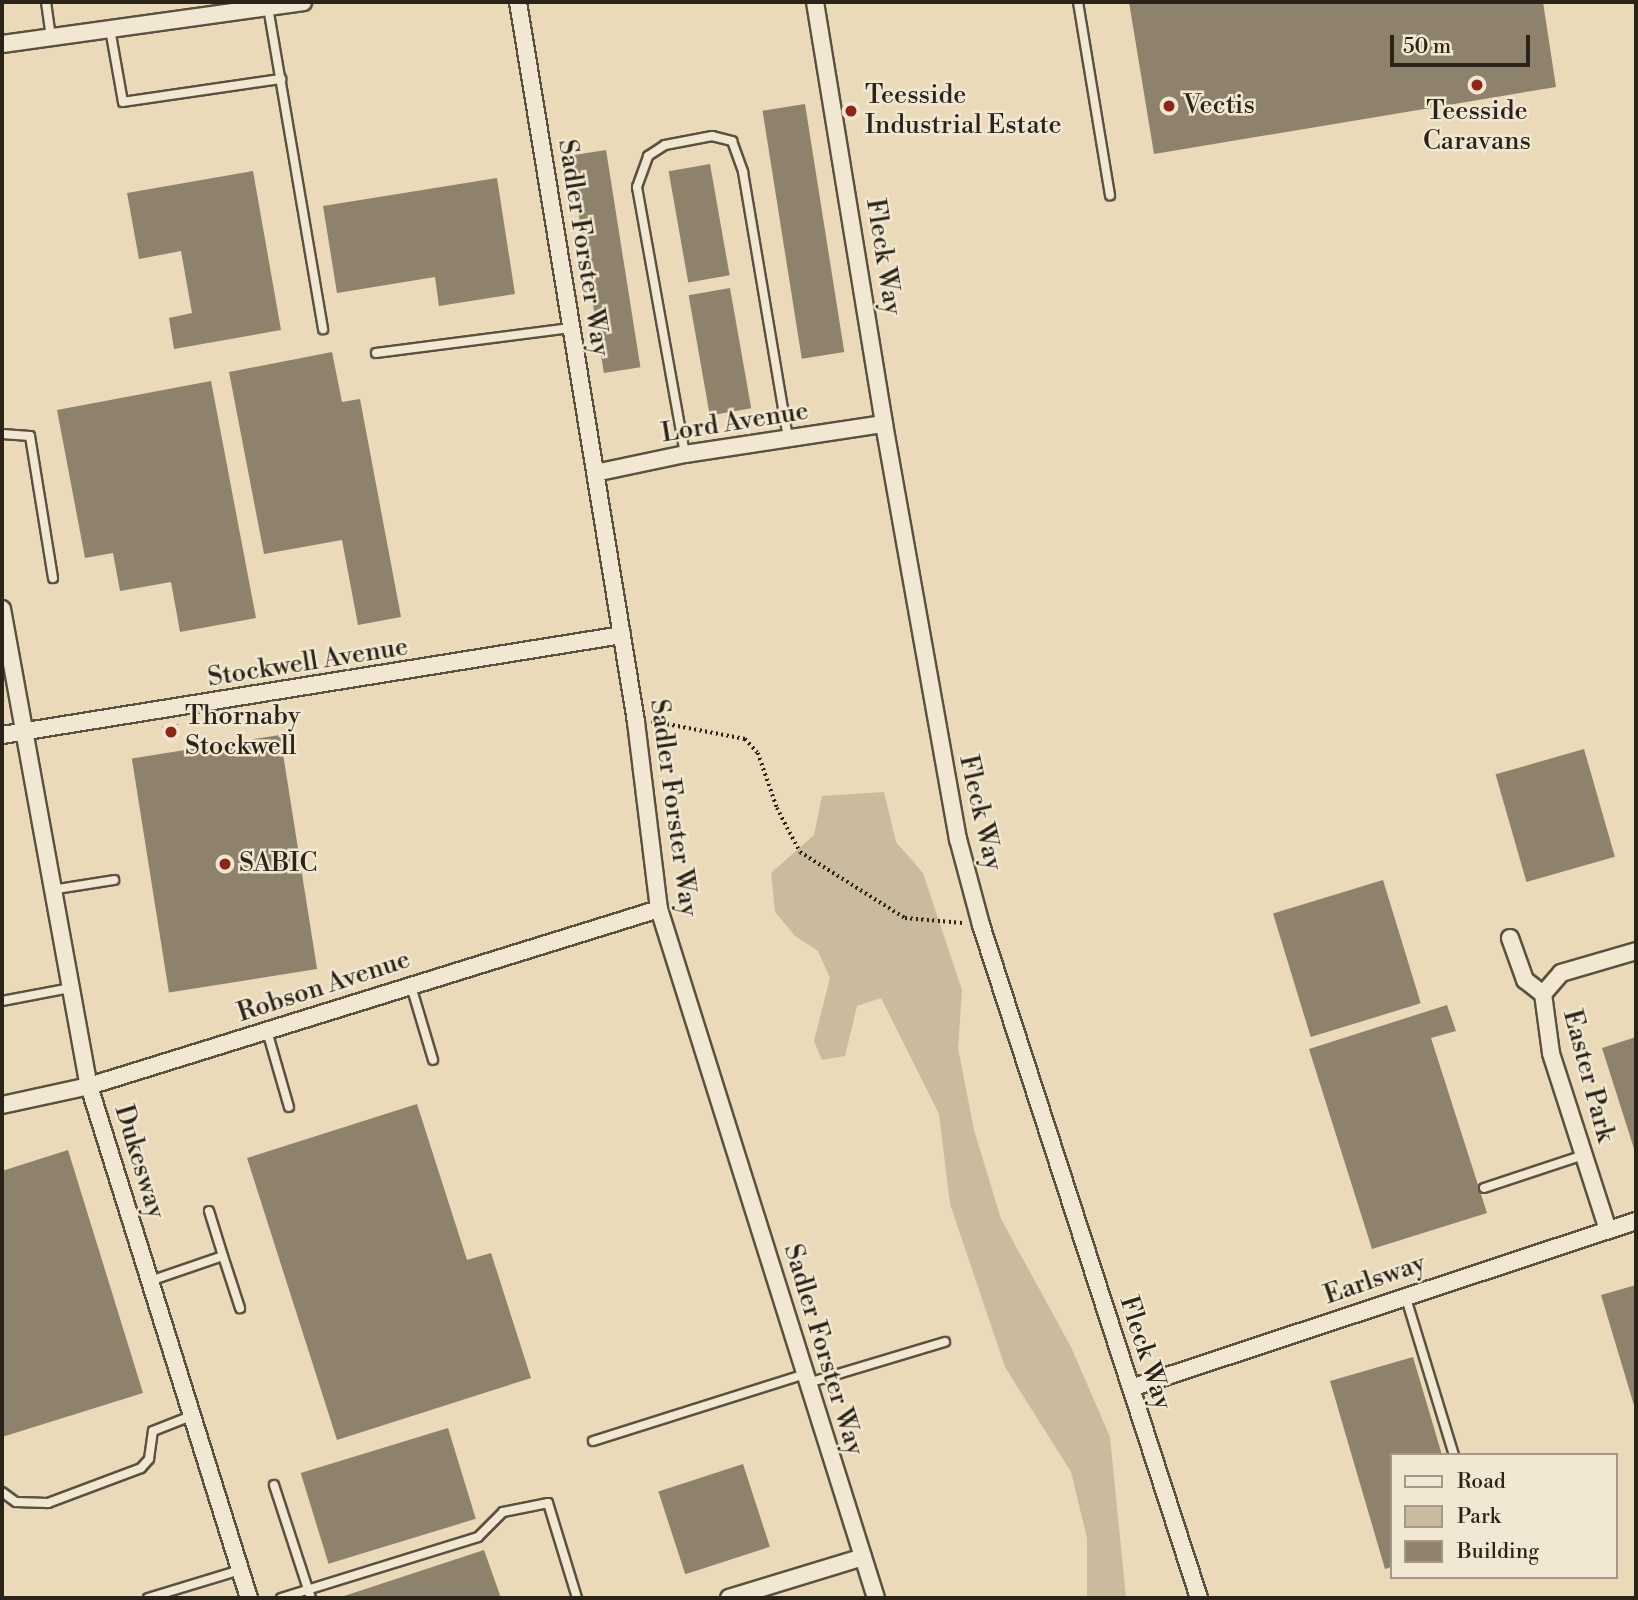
<!DOCTYPE html>
<html>
<head>
<meta charset="utf-8">
<style>
	body { margin:0 }
	#map { position:relative; width:1638px; height:1600px; overflow:hidden; background:#eadaba; font-family:"Libre Bodoni",serif }
	div>[style] { position:absolute }
	.green>* { inset:0; background:#cabb9e }
	.building>* { inset:0; background:#8e826c; transform-origin:0 0 }
	.path>* { height:3.5px; margin-top:-1.75px; transform-origin:0; background:repeating-linear-gradient(90deg,#2b2318 0 2px,transparent 0 5.5px) }
	.roads { filter:drop-shadow(2px 0 #5b5140) drop-shadow(-2px 0 #5b5140) drop-shadow(0 2px #5b5140) drop-shadow(0 -2px #5b5140) }
	.lane>* { height:8px; margin:-4px; padding:0 4px; transform-origin:4px; border-radius:4px; background:#f1e7d2 }
	.street>* { height:16px; margin:-8px; padding:0 8px; transform-origin:8px; border-radius:8px; background:#f1e7d2 }
	.dots>* { width:19px; height:19px; translate:-50% -50%; box-sizing:border-box; border:4px solid #f1e7d2; border-radius:50% }
	span { translate:-50% -50%; white-space:nowrap; text-align:center; line-height:1.15; -webkit-text-stroke:5px #f1e7d2; paint-order:stroke }
	.poi-label { font-size:26px; color:#2b2318 }
	.left { translate:0 -50%; text-align:left }
	.street-label { font-size:26px; color:#2b2318 }
	.frame { position:absolute; inset:0; border:4px solid #2b2318; pointer-events:none }
	.legend { position:absolute; left:1390px; top:1453px; width:228px; height:126px; box-sizing:border-box; background:#f1e7d2; border:2px solid #a29988; margin:0; padding:9px 12px; list-style:none; font-size:21px; color:#2b2318 }
	.legend li { display:flex; align-items:center; gap:14px; height:35px }
	.legend b { width:35px; border:2px solid #a29988 }
	.scale { position:absolute; left:1390px; top:35px; width:140px; height:32px; box-sizing:border-box; border:4px solid #2b2318; border-top:0; padding-left:9px; font-size:21px; line-height:24px; white-space:nowrap; color:#2b2318; -webkit-text-stroke:5px #f1e7d2; paint-order:stroke }
</style>
</head>
<body>
<div id="map">
	<div class="green">
		<i style="clip-path:polygon(884px 792px,896px 842px,923px 873px,962px 990px,958px 1048px,974px 1130px,1001px 1219px,1071px 1347px,1110px 1437px,1126px 1598px,1087px 1598px,1087px 1538px,1071px 1472px,1005px 1367px,950px 1204px,939px 1114px,881px 998px,857px 1006px,845px 1056px,822px 1060px,814px 1041px,830px 978px,818px 951px,795px 936px,775px 912px,771px 873px,814px 835px,822px 796px)"></i>
	</div>
	<div class="building">
		<i style="clip-path:polygon(1129px 2px,1543px 2px,1556px 87px,1154px 154px)"></i>
		<i style="left:805px;top:104px;width:251px;height:43px;rotate:81deg"></i>
		<i style="left:606px;top:150px;width:220px;height:37px;rotate:81deg"></i>
		<i style="left:710px;top:164px;width:113px;height:42px;rotate:80deg"></i>
		<i style="clip-path:polygon(253px 171px,281px 330px,174px 349px,169px 318px,192px 313px,181px 251px,139px 259px,127px 193px)"></i>
		<i style="clip-path:polygon(497px 178px,515px 294px,439px 306px,435px 277px,337px 293px,323px 206px)"></i>
		<i style="left:730px;top:288px;width:122px;height:42px;rotate:80deg"></i>
		<i style="clip-path:polygon(332px 352px,342px 402px,360px 399px,401px 617px,358px 625px,342px 540px,264px 554px,229px 372px)"></i>
		<i style="clip-path:polygon(211px 381px,256px 618px,180px 632px,171px 582px,120px 591px,113px 553px,85px 558px,57px 410px)"></i>
		<i style="left:178px;top:724px;width:13px;height:16px;rotate:81deg"></i>
		<i style="left:280px;top:735px;width:237px;height:150px;rotate:81deg"></i>
		<i style="left:1584px;top:749px;width:112px;height:92px;rotate:74deg"></i>
		<i style="left:1383px;top:880px;width:129px;height:115px;rotate:73deg"></i>
		<i style="clip-path:polygon(1447px 1005px,1456px 1031px,1431px 1038px,1487px 1213px,1372px 1249px,1309px 1049px)"></i>
		<i style="clip-path:polygon(1636px 1037px,1636px 1155px,1602px 1048px)"></i>
		<i style="clip-path:polygon(417px 1104px,467px 1260px,491px 1253px,531px 1378px,337px 1440px,247px 1158px)"></i>
		<i style="clip-path:polygon(68px 1150px,143px 1393px,2px 1437px,2px 1171px)"></i>
		<i style="clip-path:polygon(1636px 1285px,1636px 1412px,1601px 1295px)"></i>
		<i style="clip-path:polygon(1413px 1357px,1442px 1455px,1391px 1455px,1391px 1567px,1385px 1569px,1330px 1381px)"></i>
		<i style="left:448px;top:1428px;width:95px;height:154px;rotate:73deg"></i>
		<i style="left:743px;top:1464px;width:87px;height:89px;rotate:72deg"></i>
		<i style="clip-path:polygon(484px 1550px,501px 1598px,338px 1598px)"></i>
	</div>
	<div class="path">
		<i style="left:651px;top:721px;width:96px;rotate:10.8deg"></i>
		<i style="left:745px;top:739px;width:19px;rotate:47deg"></i>
		<i style="left:758px;top:753px;width:58px;rotate:70.9deg"></i>
		<i style="left:777px;top:808px;width:50px;rotate:62.4deg"></i>
		<i style="left:800px;top:852px;width:124px;rotate:32.2deg"></i>
		<i style="left:905px;top:918px;width:58px;rotate:4.9deg"></i>
	</div>
	<div class="roads">
		<div class="lane">
			<i style="left:46px;top:2px;width:35px;rotate:82deg"></i>
			<i style="left:1078px;top:2px;width:196px;rotate:80.6deg"></i>
			<i style="left:268px;top:7px;width:327px;rotate:80.3deg"></i>
			<i style="left:110px;top:29px;width:74px;rotate:79.9deg"></i>
			<i style="left:123px;top:102px;width:160px;rotate:-8.3deg"></i>
			<i style="left:376px;top:353px;width:196px;rotate:-7.3deg"></i>
			<i style="left:2px;top:434px;width:28px;rotate:4deg"></i>
			<i style="left:30px;top:436px;width:144px;rotate:80.8deg"></i>
			<i style="left:685px;top:454px;width:271px;rotate:-100.2deg"></i>
			<i style="left:637px;top:187px;width:33px;rotate:-70deg"></i>
			<i style="left:648px;top:156px;width:20px;rotate:-33deg"></i>
			<i style="left:665px;top:145px;width:48px;rotate:-10.8deg"></i>
			<i style="left:712px;top:136px;width:21px;rotate:14deg"></i>
			<i style="left:732px;top:141px;width:33px;rotate:70deg"></i>
			<i style="left:743px;top:172px;width:271px;rotate:80.4deg"></i>
			<i style="left:51px;top:890px;width:64px;rotate:-9deg"></i>
			<i style="left:411px;top:986px;width:77px;rotate:73.4deg"></i>
			<i style="left:2px;top:1001px;width:69px;rotate:-10.8deg"></i>
			<i style="left:267px;top:1031px;width:79px;rotate:73.9deg"></i>
			<i style="left:1484px;top:1188px;width:105px;rotate:-18.3deg"></i>
			<i style="left:209px;top:1211px;width:47px;rotate:72.7deg"></i>
			<i style="left:150px;top:1281px;width:77px;rotate:-18.9deg"></i>
			<i style="left:223px;top:1256px;width:55px;rotate:71.9deg"></i>
			<i style="left:1405px;top:1295px;width:167px;rotate:73deg"></i>
			<i style="left:808px;top:1383px;width:143px;rotate:-16.7deg"></i>
			<i style="left:593px;top:1441px;width:222px;rotate:-17.5deg"></i>
			<i style="left:274px;top:1485px;width:119px;rotate:71.9deg"></i>
			<i style="left:2px;top:1492px;width:17px;rotate:36deg"></i>
			<i style="left:16px;top:1502px;width:32px;rotate:2deg"></i>
			<i style="left:48px;top:1503px;width:99px;rotate:-20.6deg"></i>
			<i style="left:141px;top:1468px;width:12px;rotate:-48deg"></i>
			<i style="left:149px;top:1459px;width:28px;rotate:-82deg"></i>
			<i style="left:153px;top:1431px;width:41px;rotate:-21.5deg"></i>
			<i style="left:148px;top:1598px;width:96px;rotate:-16.9deg"></i>
			<i style="left:281px;top:1598px;width:206px;rotate:-17.2deg"></i>
			<i style="left:478px;top:1537px;width:35px;rotate:-45deg"></i>
			<i style="left:503px;top:1512px;width:46px;rotate:-11.3deg"></i>
			<i style="left:548px;top:1503px;width:99px;rotate:73deg"></i>
		</div>
		<div class="street">
			<i style="left:518px;top:2px;width:730px;rotate:80.69deg"></i>
			<i style="left:636px;top:722px;width:188px;rotate:83deg"></i>
			<i style="left:659px;top:909px;width:722px;rotate:72.52deg"></i>
			<i style="left:815px;top:2px;width:428px;rotate:80.7deg"></i>
			<i style="left:884px;top:424px;width:422px;rotate:79.9deg"></i>
			<i style="left:958px;top:839px;width:89px;rotate:75deg"></i>
			<i style="left:981px;top:925px;width:707px;rotate:72.05deg"></i>
			<i style="left:2px;top:44px;width:304px;rotate:-7.9deg"></i>
			<i style="left:595px;top:473px;width:92px;rotate:-11.9deg"></i>
			<i style="left:685px;top:454px;width:201px;rotate:-8.6deg"></i>
			<i style="left:2px;top:609px;width:485px;rotate:79.7deg"></i>
			<i style="left:89px;top:1086px;width:536px;rotate:72.65deg"></i>
			<i style="left:2px;top:735px;width:628px;rotate:-9.16deg"></i>
			<i style="left:1510px;top:938px;width:45px;rotate:70.3deg"></i>
			<i style="left:1525px;top:980px;width:23px;rotate:38deg"></i>
			<i style="left:2px;top:1105px;width:89px;rotate:-12.3deg"></i>
			<i style="left:89px;top:1086px;width:597px;rotate:-17.25deg"></i>
			<i style="left:1608px;top:1230px;width:186px;rotate:-107.9deg"></i>
			<i style="left:1551px;top:1053px;width:60px;rotate:-97.7deg"></i>
			<i style="left:1543px;top:994px;width:28px;rotate:-49deg"></i>
			<i style="left:1561px;top:973px;width:78px;rotate:-16.3deg"></i>
			<i style="left:1131px;top:1388px;width:532px;rotate:-18.3deg"></i>
			<i style="left:729px;top:1598px;width:140px;rotate:-17deg"></i>
		</div>
	</div>
	<div class="dots">
		<i style="left:1477px;top:85px;background:#8f2418"></i>
		<i style="left:1169px;top:106px;background:#8f2418"></i>
		<i style="left:851px;top:111px;background:#8f2418"></i>
		<i style="left:171px;top:732px;background:#8f2418"></i>
		<i style="left:225px;top:864px;background:#8f2418"></i>
	</div>
	<div class="poi-label">
		<span class="left" style="left:865px;top:111px">Teesside<br>Industrial Estate</span>
		<span class="left" style="left:1183px;top:106px">Vectis</span>
		<span style="left:1477px;top:127px">Teesside<br>Caravans</span>
		<span class="left" style="left:185px;top:732px">Thornaby<br>Stockwell</span>
		<span class="left" style="left:239px;top:864px">SABIC</span>
	</div>
	<div class="street-label">
		<span style="left:583px;top:248px;rotate:81deg">Sadler Forster Way</span>
		<span style="left:883px;top:257px;rotate:81deg">Fleck Way</span>
		<span style="left:735px;top:423px;rotate:-9deg">Lord Avenue</span>
		<span style="left:308px;top:663px;rotate:-9deg">Stockwell Avenue</span>
		<span style="left:673px;top:808px;rotate:82deg">Sadler Forster Way</span>
		<span style="left:980px;top:813px;rotate:77deg">Fleck Way</span>
		<span style="left:324px;top:987px;rotate:-18deg">Robson Avenue</span>
		<span style="left:1588px;top:1076px;rotate:75deg">Easter Park</span>
		<span style="left:139px;top:1162px;rotate:73deg">Dukesway</span>
		<span style="left:1375px;top:1280px;rotate:-19deg">Earlsway</span>
		<span style="left:823px;top:1350px;rotate:73deg">Sadler Forster Way</span>
		<span style="left:1145px;top:1353px;rotate:72deg">Fleck Way</span>
	</div>
	<div class="frame"></div>
	<ul class="legend">
	<li><b style="height:9px;background:#f1e7d2"></b>Road</li>
	<li><b style="height:19px;background:#cabb9e"></b>Park</li>
	<li><b style="height:19px;background:#8e826c"></b>Building</li>
	</ul>
	<div class="scale">50 m</div>
</div>
</body>
</html>
